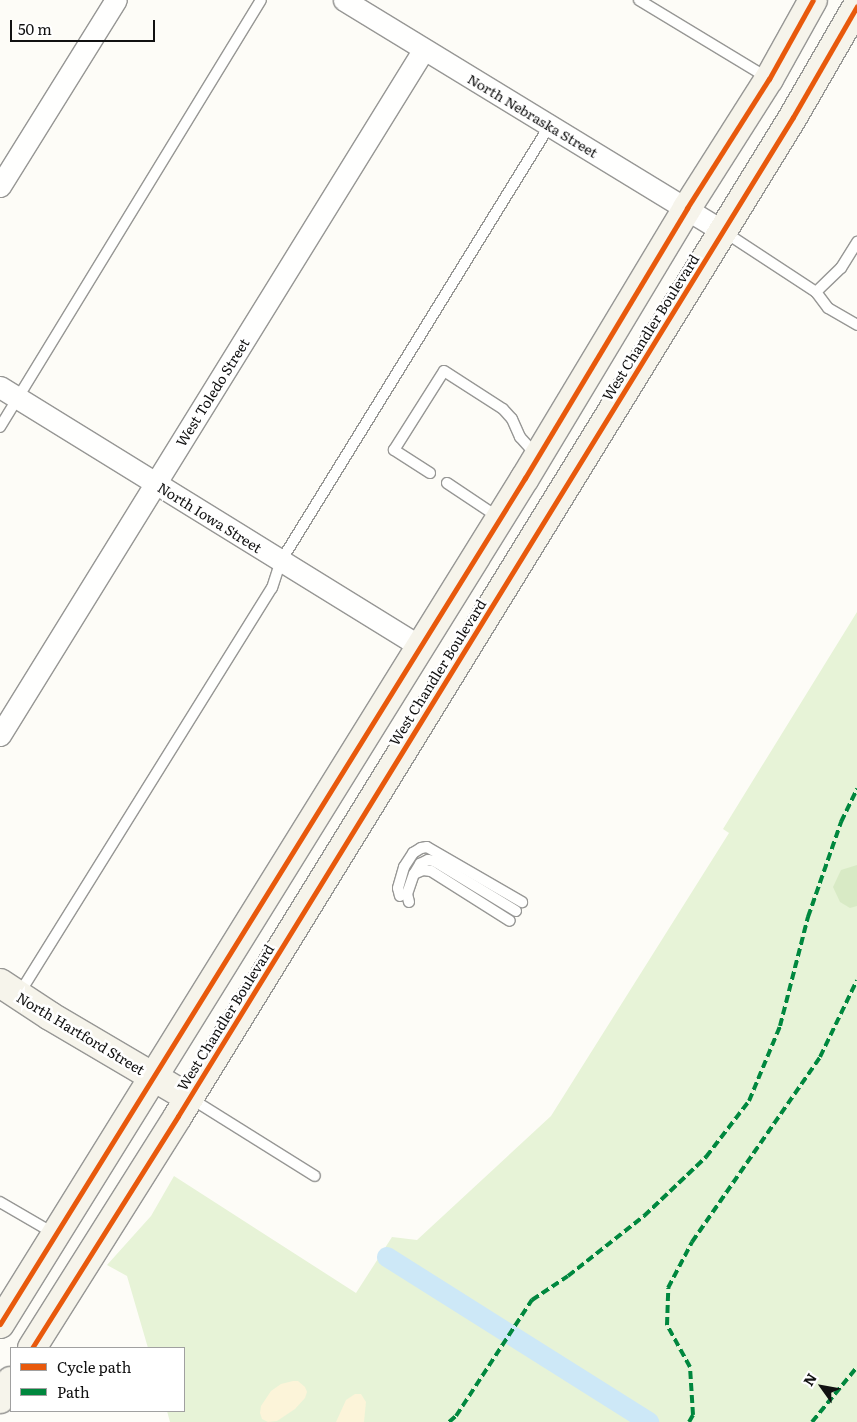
<!DOCTYPE html>
<html>
<head>
<meta charset="utf-8">
<style>
	body { margin:0 }
	#map { position:relative; width:857px; height:1422px; overflow:hidden; background:#fdfcf7; font-family:Literata,serif }
	div>[style] { position:absolute }
	.green>* { inset:0; background:#e7f3d7 }
	.forest>* { inset:0; background:#d8eac5 }
	.sand>* { inset:0; background:#fcf4d9 }
	.canal>* { height:20px; margin:-10px; padding:0 10px; transform-origin:10px; border-radius:10px; background:#cde8f7 }
	.roads { filter:drop-shadow(1px 0 #979795) drop-shadow(-1px 0 #979795) drop-shadow(0 1px #979795) drop-shadow(0 -1px #979795) }
	.lane>* { height:10px; margin:-5px; padding:0 5px; transform-origin:5px; border-radius:5px; background:#fffffe }
	.street>* { height:21px; margin:-10.5px; padding:0 10.5px; transform-origin:10.5px; border-radius:10.5px; background:#fffffe }
	.secondary>* { height:28px; margin:-14px; padding:0 14px; transform-origin:14px; border-radius:14px; background:#f6f4eb }
	.quiet>* { height:4px; margin-top:-2px; transform-origin:0; background:repeating-linear-gradient(90deg,#00873e 0 8px,transparent 0 12px) }
	.cycleway>* { height:5px; margin:-2.5px; padding:0 2.5px; transform-origin:2.5px; border-radius:2.5px; background:#e8590c }
	span { translate:-50% -50%; white-space:nowrap; text-align:center; line-height:1.15; -webkit-text-stroke:5px #fff; paint-order:stroke }
	.street-label { font-size:14px; color:#111 }
	.legend { position:absolute; left:10px; top:1347px; width:175px; height:65px; box-sizing:border-box; background:#fff; border:1px solid #a0a0a0; margin:0; padding:6px 9px; list-style:none; font-size:15px; color:#111 }
	.legend li { display:flex; align-items:center; gap:10px; height:25px }
	.legend b { width:25px; border:1px solid #a0a0a0 }
	.north { position:absolute; left:797px; top:1362px; width:50px; height:50px; -webkit-text-stroke:4px #fff; paint-order:stroke; rotate:302deg; font-size:14px; font-weight:700; line-height:20px; text-align:center; color:#111 }
	.north::after { content:''; display:block; margin:auto; width:18px; height:22px; background:#111; clip-path:polygon(50% 0,100% 100%,50% 72%,0 100%) }
	.scale { position:absolute; left:10px; top:20px; width:145px; height:22px; box-sizing:border-box; border:2px solid #111; border-top:0; padding-left:6px; font-size:15px; line-height:18px; white-space:nowrap; color:#111; -webkit-text-stroke:4px #fff; paint-order:stroke }
</style>
</head>
<body>
<div id="map">
	<div class="green">
		<i style="clip-path:polygon(857px 612px,857px 1422px,170px 1422px,167px 1411px,184px 1411px,184px 1348px,148px 1348px,127px 1276px,107px 1265px,151px 1216px,174px 1176px,356px 1293px,392px 1237px,417px 1240px,551px 1116px,729px 833px,723px 829px)"></i>
	</div>
	<div class="forest">
		<i style="clip-path:polygon(857px 865px,857px 906px,850px 908px,840px 902px,833px 887px,841px 870px)"></i>
	</div>
	<div class="sand">
		<i style="clip-path:polygon(293px 1381px,298px 1381px,305px 1387px,307px 1392px,305px 1398px,295px 1409px,277px 1421px,268px 1422px,262px 1419px,260px 1413px,261px 1406px,271px 1391px,281px 1384px)"></i>
		<i style="clip-path:polygon(355px 1394px,361px 1394px,366px 1402px,364px 1422px,336px 1422px,346px 1400px)"></i>
	</div>
	<div class="canal">
		<i style="left:387px;top:1257px;width:310px;rotate:32.2deg"></i>
	</div>
	<div class="roads">
		<div class="lane">
			<i style="left:639px;top:0;width:151px;rotate:31.2deg"></i>
			<i style="left:723px;top:231px;width:111px;rotate:33.3deg"></i>
			<i style="left:816px;top:292px;width:20px;rotate:53deg"></i>
			<i style="left:828px;top:308px;width:34px;rotate:30deg"></i>
			<i style="left:816px;top:292px;width:35px;rotate:-44deg"></i>
			<i style="left:841px;top:268px;width:31px;rotate:-58deg"></i>
			<i style="left:0;top:427px;width:500px;rotate:-58.57deg"></i>
			<i style="left:430px;top:473px;width:43px;rotate:-147.4deg"></i>
			<i style="left:394px;top:450px;width:93px;rotate:-57.7deg"></i>
			<i style="left:444px;top:371px;width:70px;rotate:32.8deg"></i>
			<i style="left:503px;top:409px;width:13px;rotate:48deg"></i>
			<i style="left:512px;top:419px;width:20px;rotate:66deg"></i>
			<i style="left:520px;top:437px;width:24px;rotate:48deg"></i>
			<i style="left:447px;top:483px;width:61px;rotate:33.7deg"></i>
			<i style="left:414px;top:874px;width:10px;rotate:-24deg"></i>
			<i style="left:423px;top:870px;width:8px;rotate:7deg"></i>
			<i style="left:431px;top:871px;width:93px;rotate:32.3deg"></i>
			<i style="left:400px;top:896px;width:8px;rotate:-104deg"></i>
			<i style="left:398px;top:888px;width:22px;rotate:-74deg"></i>
			<i style="left:404px;top:867px;width:17px;rotate:-57deg"></i>
			<i style="left:413px;top:853px;width:9px;rotate:-32deg"></i>
			<i style="left:421px;top:848px;width:6px;rotate:-9deg"></i>
			<i style="left:427px;top:847px;width:110px;rotate:30.1deg"></i>
			<i style="left:409px;top:902px;width:8px;rotate:-104deg"></i>
			<i style="left:407px;top:894px;width:21px;rotate:-71deg"></i>
			<i style="left:414px;top:874px;width:12px;rotate:-59deg"></i>
			<i style="left:420px;top:864px;width:9px;rotate:-27deg"></i>
			<i style="left:428px;top:860px;width:6px;rotate:9deg"></i>
			<i style="left:434px;top:861px;width:96px;rotate:31.4deg"></i>
			<i style="left:19px;top:994px;width:478px;rotate:-58.1deg"></i>
			<i style="left:272px;top:588px;width:28px;rotate:-72deg"></i>
			<i style="left:281px;top:561px;width:512px;rotate:-58.33deg"></i>
			<i style="left:190px;top:1098px;width:147px;rotate:32deg"></i>
			<i style="left:0;top:1202px;width:64px;rotate:30.2deg"></i>
		</div>
		<div class="street">
			<i style="left:344px;top:0;width:443px;rotate:31.4deg"></i>
			<i style="left:0;top:186px;width:219px;rotate:-58.1deg"></i>
			<i style="left:0;top:387px;width:495px;rotate:31.7deg"></i>
			<i style="left:0;top:735px;width:806px;rotate:-58.28deg"></i>
		</div>
		<div class="secondary">
			<i style="left:0;top:983px;width:60px;rotate:33.4deg"></i>
			<i style="left:50px;top:1016px;width:161px;rotate:30.5deg"></i>
			<i style="left:0;top:1324px;width:996px;rotate:-58.18deg"></i>
			<i style="left:525px;top:478px;width:315px;rotate:-59deg"></i>
			<i style="left:687px;top:208px;width:153px;rotate:-57.6deg"></i>
			<i style="left:769px;top:79px;width:90px;rotate:-60.9deg"></i>
			<i style="left:32px;top:1348px;width:274px;rotate:-57.8deg"></i>
			<i style="left:178px;top:1116px;width:1173px;rotate:-58.38deg"></i>
			<i style="left:793px;top:117px;width:128px;rotate:-60deg"></i>
			<i style="left:0;top:1399px;width:21px;rotate:-59deg"></i>
		</div>
	</div>
	<div class="quiet">
		<i style="left:449px;top:1422px;width:9px;rotate:-41deg"></i>
		<i style="left:456px;top:1416px;width:139px;rotate:-56.8deg"></i>
		<i style="left:532px;top:1300px;width:43px;rotate:-33.7deg"></i>
		<i style="left:568px;top:1276px;width:97px;rotate:-38.3deg"></i>
		<i style="left:644px;top:1216px;width:86px;rotate:-43.6deg"></i>
		<i style="left:706px;top:1157px;width:71px;rotate:-52.5deg"></i>
		<i style="left:749px;top:1101px;width:81px;rotate:-67.5deg"></i>
		<i style="left:780px;top:1026px;width:113px;rotate:-75.6deg"></i>
		<i style="left:808px;top:917px;width:101px;rotate:-70.8deg"></i>
		<i style="left:841px;top:822px;width:37px;rotate:-64deg"></i>
		<i style="left:689px;top:1422px;width:8px;rotate:-60deg"></i>
		<i style="left:693px;top:1415px;width:48px;rotate:-93.6deg"></i>
		<i style="left:690px;top:1367px;width:48px;rotate:-118.7deg"></i>
		<i style="left:667px;top:1325px;width:37px;rotate:-88deg"></i>
		<i style="left:668px;top:1288px;width:52px;rotate:-62.4deg"></i>
		<i style="left:692px;top:1242px;width:225px;rotate:-55.3deg"></i>
		<i style="left:820px;top:1057px;width:85px;rotate:-64.3deg"></i>
		<i style="left:812px;top:1422px;width:71px;rotate:-50.7deg"></i>
	</div>
	<div class="cycleway">
		<i style="left:0;top:1324px;width:996px;rotate:-58.18deg"></i>
		<i style="left:525px;top:478px;width:315px;rotate:-59deg"></i>
		<i style="left:687px;top:208px;width:153px;rotate:-57.6deg"></i>
		<i style="left:769px;top:79px;width:90px;rotate:-60.9deg"></i>
		<i style="left:32px;top:1348px;width:274px;rotate:-57.8deg"></i>
		<i style="left:178px;top:1116px;width:1173px;rotate:-58.38deg"></i>
		<i style="left:793px;top:117px;width:128px;rotate:-60deg"></i>
	</div>
	<div class="street-label">
		<span style="left:533px;top:115px;rotate:31deg">North Nebraska Street</span>
		<span style="left:650px;top:327px;rotate:-58deg">West Chandler Boulevard</span>
		<span style="left:212px;top:392px;rotate:-58deg">West Toledo Street</span>
		<span style="left:210px;top:517px;rotate:32deg">North Iowa Street</span>
		<span style="left:437px;top:672px;rotate:-58deg">West Chandler Boulevard</span>
		<span style="left:225px;top:1017px;rotate:-58deg">West Chandler Boulevard</span>
		<span style="left:81px;top:1033px;rotate:31deg">North Hartford Street</span>
	</div>
	<ul class="legend">
	<li><b style="height:6px;background:#e8590c"></b>Cycle path</li>
	<li><b style="height:6px;background:#00873e"></b>Path</li>
	</ul>
	<div class="north">N</div>
	<div class="scale">50 m</div>
</div>
</body>
</html>
